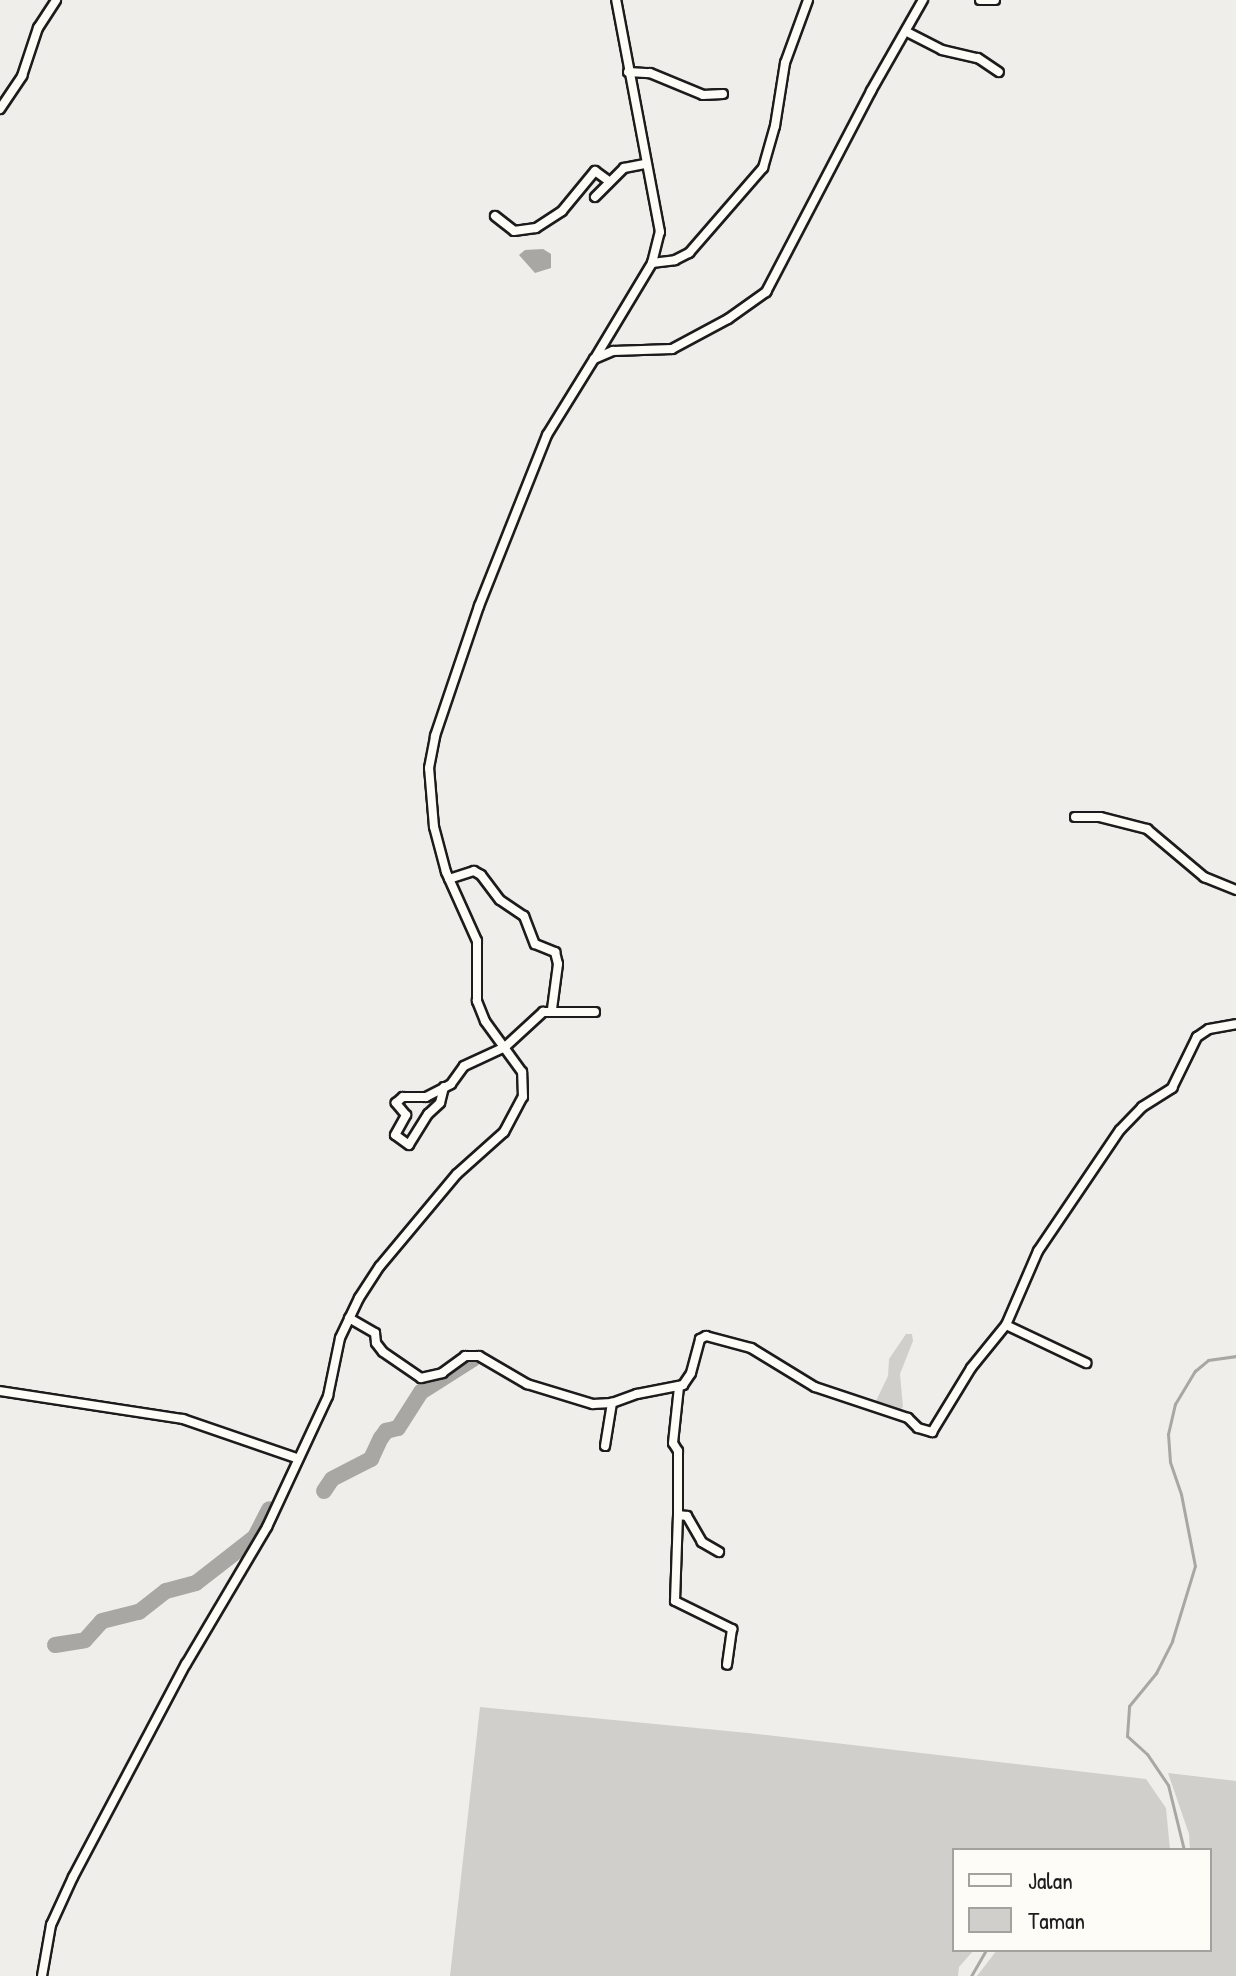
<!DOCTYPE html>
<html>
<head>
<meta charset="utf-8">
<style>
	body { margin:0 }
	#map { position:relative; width:1236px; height:1976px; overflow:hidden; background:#f0eeea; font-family:"Patrick Hand",sans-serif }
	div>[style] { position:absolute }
	.green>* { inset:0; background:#d0cfcc }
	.water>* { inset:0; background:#a8a7a3 }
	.stream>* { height:3px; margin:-1.5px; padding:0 1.5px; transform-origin:1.5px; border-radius:1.5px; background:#a8a7a3 }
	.river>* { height:16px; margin:-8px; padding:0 8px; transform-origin:8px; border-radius:8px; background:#a8a7a3 }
	.roads { filter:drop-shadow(2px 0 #1c1c1c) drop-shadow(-2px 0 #1c1c1c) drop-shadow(0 2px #1c1c1c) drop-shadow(0 -2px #1c1c1c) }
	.minor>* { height:8px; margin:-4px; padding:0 4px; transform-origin:4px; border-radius:4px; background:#fdfcf7 }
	span { translate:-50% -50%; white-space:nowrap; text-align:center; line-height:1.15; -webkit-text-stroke:6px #fdfcf7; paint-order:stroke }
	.legend { position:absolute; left:952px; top:1848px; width:260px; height:104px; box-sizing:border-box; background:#fdfcf7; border:2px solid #a3a29f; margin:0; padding:10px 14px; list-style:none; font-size:24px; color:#1c1c1c }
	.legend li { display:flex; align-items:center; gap:16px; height:40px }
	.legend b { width:40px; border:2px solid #a3a29f }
</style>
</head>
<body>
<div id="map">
	<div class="green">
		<i style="clip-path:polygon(906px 1334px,912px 1334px,913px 1341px,900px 1374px,903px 1407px,897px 1413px,875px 1403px,888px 1376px,889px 1359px)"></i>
		<i style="clip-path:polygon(480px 1707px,748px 1733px,1146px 1779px,1166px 1808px,1170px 1850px,954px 1850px,954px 1950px,974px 1950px,959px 1967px,958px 1976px,450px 1976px)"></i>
		<i style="clip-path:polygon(1168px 1773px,1236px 1781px,1236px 1976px,977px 1976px,997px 1950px,1210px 1950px,1210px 1850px,1190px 1850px,1189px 1834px)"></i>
	</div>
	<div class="water">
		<i style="clip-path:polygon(543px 249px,551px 254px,551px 268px,535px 273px,519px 255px,525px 250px)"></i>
	</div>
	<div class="stream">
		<i style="left:1184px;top:1850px;width:67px;rotate:-103.8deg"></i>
		<i style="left:1168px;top:1785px;width:37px;rotate:-124deg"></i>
		<i style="left:1147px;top:1754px;width:27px;rotate:-138deg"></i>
		<i style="left:1127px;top:1736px;width:30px;rotate:-86deg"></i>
		<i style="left:1129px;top:1706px;width:43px;rotate:-50.7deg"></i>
		<i style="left:1156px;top:1673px;width:36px;rotate:-63deg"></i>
		<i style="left:1172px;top:1641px;width:78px;rotate:-73deg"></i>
		<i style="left:1195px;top:1566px;width:73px;rotate:-101deg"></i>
		<i style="left:1181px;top:1494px;width:34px;rotate:-109deg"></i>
		<i style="left:1170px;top:1462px;width:28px;rotate:-94deg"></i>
		<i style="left:1168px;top:1434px;width:31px;rotate:-77deg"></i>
		<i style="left:1175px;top:1404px;width:39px;rotate:-59deg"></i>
		<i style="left:1195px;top:1371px;width:17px;rotate:-40deg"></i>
		<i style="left:1208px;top:1360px;width:28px;rotate:-8deg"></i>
		<i style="left:971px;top:1976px;width:30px;rotate:-60deg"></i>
	</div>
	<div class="river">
		<i style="left:324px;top:1491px;width:14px;rotate:-56deg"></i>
		<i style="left:332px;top:1479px;width:44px;rotate:-27.1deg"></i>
		<i style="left:371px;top:1459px;width:23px;rotate:-65deg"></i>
		<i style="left:381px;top:1438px;width:9px;rotate:-54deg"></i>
		<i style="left:386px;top:1431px;width:12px;rotate:-14deg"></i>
		<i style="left:398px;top:1428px;width:43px;rotate:-57.4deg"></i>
		<i style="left:421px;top:1392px;width:62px;rotate:-32.4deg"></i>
		<i style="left:55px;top:1645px;width:30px;rotate:-9deg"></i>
		<i style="left:85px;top:1640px;width:25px;rotate:-48deg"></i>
		<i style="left:102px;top:1621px;width:38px;rotate:-14deg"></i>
		<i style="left:139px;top:1612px;width:34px;rotate:-38deg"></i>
		<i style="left:166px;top:1591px;width:31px;rotate:-15deg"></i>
		<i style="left:196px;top:1583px;width:75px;rotate:-37.9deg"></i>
		<i style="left:255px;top:1537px;width:31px;rotate:-63deg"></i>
	</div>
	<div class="roads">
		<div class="minor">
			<i style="left:980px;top:0;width:15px"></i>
			<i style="left:907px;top:32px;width:39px;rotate:27deg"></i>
			<i style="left:942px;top:50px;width:37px;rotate:13deg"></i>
			<i style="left:978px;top:58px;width:25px;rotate:34deg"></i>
			<i style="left:628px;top:72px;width:22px;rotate:3deg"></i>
			<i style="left:650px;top:73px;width:57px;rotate:22.5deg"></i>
			<i style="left:703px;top:95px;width:20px;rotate:-3deg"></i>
			<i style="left:0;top:109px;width:40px;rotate:-56deg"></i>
			<i style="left:22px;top:76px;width:51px;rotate:-71.6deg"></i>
			<i style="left:38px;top:28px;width:33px;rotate:-57deg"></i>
			<i style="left:595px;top:197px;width:41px;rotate:-45deg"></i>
			<i style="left:624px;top:168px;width:21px;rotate:-11deg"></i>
			<i style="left:495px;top:216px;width:24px;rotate:38deg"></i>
			<i style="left:514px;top:231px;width:22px;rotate:-8deg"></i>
			<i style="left:536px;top:228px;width:31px;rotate:-33deg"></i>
			<i style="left:562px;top:211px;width:52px;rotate:-50.5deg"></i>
			<i style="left:595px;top:171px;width:17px;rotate:36deg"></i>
			<i style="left:652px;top:263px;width:23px;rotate:-7deg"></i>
			<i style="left:675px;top:260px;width:16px;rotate:-27deg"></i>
			<i style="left:689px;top:253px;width:113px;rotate:-49deg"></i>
			<i style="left:763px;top:168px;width:44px;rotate:-74.1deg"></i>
			<i style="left:775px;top:126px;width:64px;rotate:-81deg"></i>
			<i style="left:785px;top:63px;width:67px;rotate:-69.9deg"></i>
			<i style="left:595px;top:358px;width:111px;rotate:-59deg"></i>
			<i style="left:652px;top:263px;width:32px;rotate:-76deg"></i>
			<i style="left:660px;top:232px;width:236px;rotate:-100.7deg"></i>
			<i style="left:1075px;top:817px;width:25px"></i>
			<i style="left:1100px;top:817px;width:49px;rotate:14.3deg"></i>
			<i style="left:1147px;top:829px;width:75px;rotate:40.1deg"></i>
			<i style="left:1204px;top:877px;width:35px;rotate:22deg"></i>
			<i style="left:449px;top:879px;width:26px;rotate:-18deg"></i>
			<i style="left:474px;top:871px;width:8px;rotate:30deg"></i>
			<i style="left:481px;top:875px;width:31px;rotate:53deg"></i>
			<i style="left:500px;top:900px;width:29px;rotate:34deg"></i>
			<i style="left:524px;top:916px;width:30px;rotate:69deg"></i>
			<i style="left:535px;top:944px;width:22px;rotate:22deg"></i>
			<i style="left:555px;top:952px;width:12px;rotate:76deg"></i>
			<i style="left:558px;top:964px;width:45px;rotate:97.6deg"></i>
			<i style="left:444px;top:1087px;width:16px;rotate:104deg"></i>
			<i style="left:440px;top:1103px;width:16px;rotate:137deg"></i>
			<i style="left:428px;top:1114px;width:36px;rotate:122deg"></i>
			<i style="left:409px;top:1145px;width:17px;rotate:-144deg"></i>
			<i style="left:395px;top:1135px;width:23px;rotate:-61deg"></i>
			<i style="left:406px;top:1115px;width:16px;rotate:-130deg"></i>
			<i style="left:396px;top:1103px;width:9px;rotate:-41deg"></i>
			<i style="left:403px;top:1097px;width:23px"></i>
			<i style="left:426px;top:1097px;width:28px;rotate:-27deg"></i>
			<i style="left:451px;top:1084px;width:22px;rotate:-54deg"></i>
			<i style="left:464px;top:1066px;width:45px;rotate:-24.9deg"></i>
			<i style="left:505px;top:1047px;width:52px;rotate:-42.6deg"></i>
			<i style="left:543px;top:1012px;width:52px"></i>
			<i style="left:349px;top:1318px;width:30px;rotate:30deg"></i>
			<i style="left:375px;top:1333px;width:10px;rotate:84deg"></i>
			<i style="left:376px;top:1343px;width:11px;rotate:52deg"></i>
			<i style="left:383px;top:1352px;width:46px;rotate:34.4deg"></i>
			<i style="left:421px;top:1378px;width:22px;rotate:-13deg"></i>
			<i style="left:442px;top:1373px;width:29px;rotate:-36deg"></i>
			<i style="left:465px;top:1356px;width:14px"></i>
			<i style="left:479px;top:1356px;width:56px;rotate:30.3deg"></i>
			<i style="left:527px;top:1384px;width:69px;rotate:16.9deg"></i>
			<i style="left:593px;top:1404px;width:19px;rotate:-3deg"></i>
			<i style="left:612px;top:1403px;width:27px;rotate:-20deg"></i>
			<i style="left:637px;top:1394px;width:47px;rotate:-11.1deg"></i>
			<i style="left:683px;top:1385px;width:14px;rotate:-56deg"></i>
			<i style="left:691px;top:1373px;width:35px;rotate:-75deg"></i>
			<i style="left:700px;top:1339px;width:7px;rotate:-27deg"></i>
			<i style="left:706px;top:1336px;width:47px;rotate:14.9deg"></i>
			<i style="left:751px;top:1348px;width:75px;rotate:31.4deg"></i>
			<i style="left:815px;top:1387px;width:98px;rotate:18.4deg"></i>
			<i style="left:908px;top:1418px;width:14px;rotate:45deg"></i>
			<i style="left:918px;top:1428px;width:15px;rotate:16deg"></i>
			<i style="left:932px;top:1432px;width:75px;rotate:-58.6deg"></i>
			<i style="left:971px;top:1368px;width:55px;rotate:-50.9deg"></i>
			<i style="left:1006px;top:1325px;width:81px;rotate:-66.6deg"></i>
			<i style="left:1038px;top:1251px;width:146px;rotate:-55.9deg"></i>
			<i style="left:1120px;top:1130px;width:32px;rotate:-46deg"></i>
			<i style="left:1142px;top:1107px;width:36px;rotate:-32deg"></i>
			<i style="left:1172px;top:1088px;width:57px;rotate:-63.9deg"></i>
			<i style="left:1197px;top:1037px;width:14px;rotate:-34deg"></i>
			<i style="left:1209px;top:1029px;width:27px;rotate:-10deg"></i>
			<i style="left:1006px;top:1325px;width:89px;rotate:25.4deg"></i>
			<i style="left:0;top:1391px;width:185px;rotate:8.7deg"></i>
			<i style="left:183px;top:1419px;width:120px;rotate:19deg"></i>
			<i style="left:605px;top:1446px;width:44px;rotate:-80.8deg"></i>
			<i style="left:678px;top:1515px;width:64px;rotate:-90deg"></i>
			<i style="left:678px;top:1451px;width:9px;rotate:-122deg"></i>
			<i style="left:673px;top:1443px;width:56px;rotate:-83.9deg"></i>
			<i style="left:719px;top:1552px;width:20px;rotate:-150deg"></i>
			<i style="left:702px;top:1542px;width:30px;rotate:-120deg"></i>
			<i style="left:687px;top:1516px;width:9px;rotate:-174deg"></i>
			<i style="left:678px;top:1515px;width:86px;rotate:92deg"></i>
			<i style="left:675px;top:1601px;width:64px;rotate:26.2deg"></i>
			<i style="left:732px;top:1629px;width:36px;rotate:98deg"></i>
			<i style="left:42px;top:1976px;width:52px;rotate:-80deg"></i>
			<i style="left:51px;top:1925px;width:53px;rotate:-65.4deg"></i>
			<i style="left:73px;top:1877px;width:241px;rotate:-62.1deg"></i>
			<i style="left:186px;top:1664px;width:159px;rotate:-59.4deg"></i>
			<i style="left:267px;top:1527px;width:145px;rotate:-65deg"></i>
			<i style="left:328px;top:1396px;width:59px;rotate:-78.3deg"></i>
			<i style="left:340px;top:1338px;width:44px;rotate:-64.6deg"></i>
			<i style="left:359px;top:1298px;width:38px;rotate:-57deg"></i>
			<i style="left:380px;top:1266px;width:120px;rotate:-50.1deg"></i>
			<i style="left:457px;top:1174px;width:63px;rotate:-41.8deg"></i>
			<i style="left:504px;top:1132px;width:40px;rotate:-62deg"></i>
			<i style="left:523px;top:1097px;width:25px;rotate:-92deg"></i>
			<i style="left:522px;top:1072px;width:63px;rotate:-126deg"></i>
			<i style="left:485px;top:1021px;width:22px;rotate:-112deg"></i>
			<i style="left:477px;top:1001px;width:60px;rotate:-90deg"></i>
			<i style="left:477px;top:941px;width:76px;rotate:-114.2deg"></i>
			<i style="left:446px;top:872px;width:47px;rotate:-104.9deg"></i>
			<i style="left:434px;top:827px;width:59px;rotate:-94.8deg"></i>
			<i style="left:429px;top:768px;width:33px;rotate:-79deg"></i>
			<i style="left:435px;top:736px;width:137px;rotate:-71.3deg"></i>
			<i style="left:479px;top:606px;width:184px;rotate:-68.3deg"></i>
			<i style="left:547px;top:435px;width:89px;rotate:-58.3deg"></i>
			<i style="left:594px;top:359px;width:21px;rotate:-23deg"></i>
			<i style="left:613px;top:351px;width:59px;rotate:-1.9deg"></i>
			<i style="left:672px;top:349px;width:64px;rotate:-28.2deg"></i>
			<i style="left:728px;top:319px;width:47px;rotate:-35.4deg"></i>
			<i style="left:766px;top:292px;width:227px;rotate:-62.4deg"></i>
			<i style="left:871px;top:91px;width:105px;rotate:-60.3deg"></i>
		</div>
	</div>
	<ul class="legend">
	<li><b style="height:10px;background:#fdfcf7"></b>Jalan</li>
	<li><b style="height:22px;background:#d0cfcc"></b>Taman</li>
	</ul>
</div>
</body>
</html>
